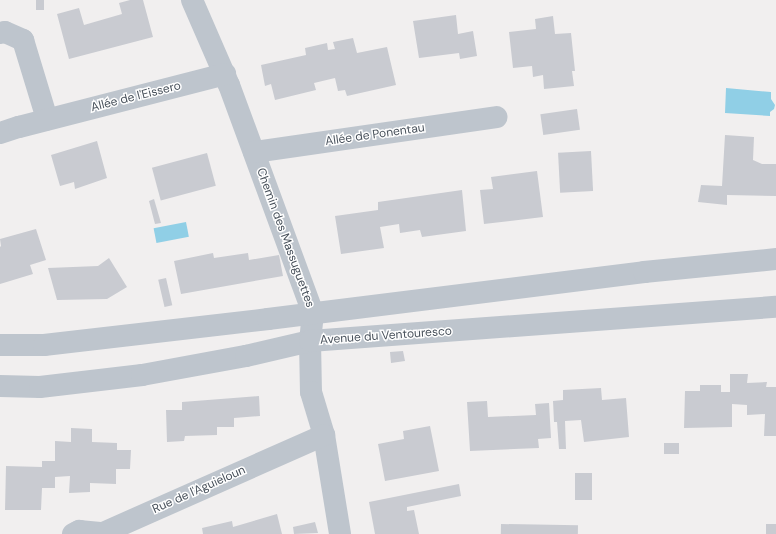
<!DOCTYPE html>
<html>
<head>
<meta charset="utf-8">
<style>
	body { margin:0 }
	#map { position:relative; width:776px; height:534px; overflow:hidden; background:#f1efef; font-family:"DM Sans",sans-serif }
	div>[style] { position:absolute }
	.water>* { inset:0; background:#90cfe6; transform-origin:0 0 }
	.building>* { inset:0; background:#c9cbd1; transform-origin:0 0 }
	.street>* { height:22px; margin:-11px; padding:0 11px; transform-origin:11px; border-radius:11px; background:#bec5cd }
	span { translate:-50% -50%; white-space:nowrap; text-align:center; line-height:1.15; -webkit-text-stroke:3px #fff; paint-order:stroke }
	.street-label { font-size:12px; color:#48515b }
</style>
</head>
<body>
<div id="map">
	<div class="water">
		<i style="clip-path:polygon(726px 88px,771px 92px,771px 99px,775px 105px,774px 109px,770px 112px,770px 116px,725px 113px)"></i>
		<i style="left:186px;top:222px;width:15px;height:33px;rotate:79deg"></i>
	</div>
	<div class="building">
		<i style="left:36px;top:0;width:8px;height:10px"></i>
		<i style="clip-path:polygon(130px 0,143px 0,153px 37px,69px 59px,57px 14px,79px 8px,84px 25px,122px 14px,119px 3px)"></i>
		<i style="clip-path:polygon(456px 15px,458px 34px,473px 31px,477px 56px,460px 59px,459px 53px,419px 58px,413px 21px)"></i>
		<i style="clip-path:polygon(553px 16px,555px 34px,571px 33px,575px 71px,572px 71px,574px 86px,544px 89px,543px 75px,533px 77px,532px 66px,513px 68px,509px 32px,536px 29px,535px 19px)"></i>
		<i style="clip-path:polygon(353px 38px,357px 53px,387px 47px,396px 85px,347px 96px,345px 90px,338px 91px,335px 78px,314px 83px,316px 90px,275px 100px,271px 84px,265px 86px,261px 65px,306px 55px,305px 48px,327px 43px,328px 50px,335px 49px,333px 42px)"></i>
		<i style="left:577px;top:109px;width:21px;height:37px;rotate:82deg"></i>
		<i style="clip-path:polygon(725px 135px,754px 137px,753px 160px,762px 164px,776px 164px,776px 196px,727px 195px,727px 205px,698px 202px,701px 185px,722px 186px)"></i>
		<i style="clip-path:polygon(97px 141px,107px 178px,75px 189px,74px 182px,60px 186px,51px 155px)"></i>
		<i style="left:591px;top:151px;width:40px;height:33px;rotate:87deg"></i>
		<i style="left:207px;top:153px;width:34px;height:57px;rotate:75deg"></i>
		<i style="clip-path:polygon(537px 171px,543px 217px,484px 224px,480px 190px,493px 189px,491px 177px)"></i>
		<i style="clip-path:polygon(462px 190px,466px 231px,422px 237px,420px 230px,400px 233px,399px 224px,380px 227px,384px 248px,341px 254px,335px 216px,378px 210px,378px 202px)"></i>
		<i style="clip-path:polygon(154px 199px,161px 223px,155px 224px,149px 201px)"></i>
		<i style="clip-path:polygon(36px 229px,46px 260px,30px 265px,33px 274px,0 284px,0 247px,1px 246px,0 239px)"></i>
		<i style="clip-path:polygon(213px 253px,214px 258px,248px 253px,249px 260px,279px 255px,283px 276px,181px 294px,174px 261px)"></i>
		<i style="clip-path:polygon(109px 258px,127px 287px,107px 299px,57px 300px,48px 268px,98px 266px)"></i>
		<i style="left:166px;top:278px;width:28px;height:8px;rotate:77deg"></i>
		<i style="clip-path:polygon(403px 351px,405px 361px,391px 363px,390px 352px)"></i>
		<i style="clip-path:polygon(730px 374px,748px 374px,747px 383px,767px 382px,766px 387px,776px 387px,776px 436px,764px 436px,765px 414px,747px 415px,747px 405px,732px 404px,732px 427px,684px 428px,685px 391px,700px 391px,700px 385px,721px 385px,721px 392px,730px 392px)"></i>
		<i style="clip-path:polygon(601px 388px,602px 400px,626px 398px,629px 437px,584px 442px,581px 420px,565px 421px,566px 449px,559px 449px,557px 422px,554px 422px,553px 401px,563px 400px,563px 390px)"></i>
		<i style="clip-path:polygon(259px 396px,260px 416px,234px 418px,234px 427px,217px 427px,217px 435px,185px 436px,184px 441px,167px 442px,166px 410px,182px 410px,182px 402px)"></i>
		<i style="clip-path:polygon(487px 401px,488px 417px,536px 415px,535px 404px,549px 403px,551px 438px,538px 439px,539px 448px,470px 451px,467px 402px)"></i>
		<i style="clip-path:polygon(430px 426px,439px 471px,385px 481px,378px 444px,404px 439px,403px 431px)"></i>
		<i style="clip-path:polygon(71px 428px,92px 429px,92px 442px,117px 443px,117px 450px,131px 450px,130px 469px,116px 469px,116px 484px,90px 483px,90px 492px,69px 493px,70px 476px,55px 477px,55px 488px,42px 488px,41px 510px,5px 510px,6px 466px,42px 467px,42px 461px,55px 461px,55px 441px,71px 442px)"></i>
		<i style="left:664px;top:443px;width:15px;height:11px"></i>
		<i style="left:575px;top:473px;width:17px;height:27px"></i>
		<i style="clip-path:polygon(459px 484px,461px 496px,407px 507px,407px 511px,414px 510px,419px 534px,375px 534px,369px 502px)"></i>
		<i style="clip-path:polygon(277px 514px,282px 534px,203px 534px,202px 528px,232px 521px,233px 527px)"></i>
		<i style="clip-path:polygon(315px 522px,318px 533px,294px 534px,293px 527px)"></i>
		<i style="left:501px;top:524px;width:77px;height:10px;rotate:1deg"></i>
		<i style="left:766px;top:524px;width:10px;height:10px"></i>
	</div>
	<div class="street">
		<i style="left:192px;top:0;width:93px;rotate:66.5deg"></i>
		<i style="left:229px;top:85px;width:243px;rotate:69.8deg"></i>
		<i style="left:313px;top:313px;width:28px;rotate:96deg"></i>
		<i style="left:310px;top:341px;width:51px;rotate:88.9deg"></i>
		<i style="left:311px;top:392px;width:45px;rotate:73.2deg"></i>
		<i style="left:324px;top:435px;width:100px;rotate:80.8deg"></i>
		<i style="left:0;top:33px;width:5px;rotate:-11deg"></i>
		<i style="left:5px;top:32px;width:20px;rotate:24deg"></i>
		<i style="left:23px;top:40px;width:83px;rotate:73.1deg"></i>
		<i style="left:0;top:133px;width:20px;rotate:-18deg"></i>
		<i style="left:19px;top:127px;width:213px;rotate:-14.4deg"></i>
		<i style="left:254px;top:152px;width:245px;rotate:-8.2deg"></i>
		<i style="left:0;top:345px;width:44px"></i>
		<i style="left:44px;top:345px;width:226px;rotate:-6.6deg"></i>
		<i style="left:268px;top:319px;width:379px;rotate:-7.1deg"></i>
		<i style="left:644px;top:272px;width:133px;rotate:-5.6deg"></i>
		<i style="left:0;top:386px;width:40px;rotate:1.4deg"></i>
		<i style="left:40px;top:387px;width:103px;rotate:-6.7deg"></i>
		<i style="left:142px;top:375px;width:106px;rotate:-10.4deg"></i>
		<i style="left:246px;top:356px;width:66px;rotate:-13.2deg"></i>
		<i style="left:310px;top:341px;width:467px;rotate:-4.2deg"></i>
		<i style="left:73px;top:534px;width:7px;rotate:-27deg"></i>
		<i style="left:79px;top:531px;width:24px;rotate:5deg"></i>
		<i style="left:103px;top:533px;width:242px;rotate:-23.9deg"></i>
	</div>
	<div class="street-label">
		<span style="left:136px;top:97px;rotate:-14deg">Allée de l'Eissero</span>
		<span style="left:375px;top:135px;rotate:-8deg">Allée de Ponentau</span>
		<span style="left:285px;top:238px;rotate:70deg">Chemin des Massuguettes</span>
		<span style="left:386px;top:336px;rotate:-4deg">Avenue du Ventouresco</span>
		<span style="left:199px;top:490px;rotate:-24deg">Rue de l'Aguieloun</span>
	</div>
</div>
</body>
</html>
